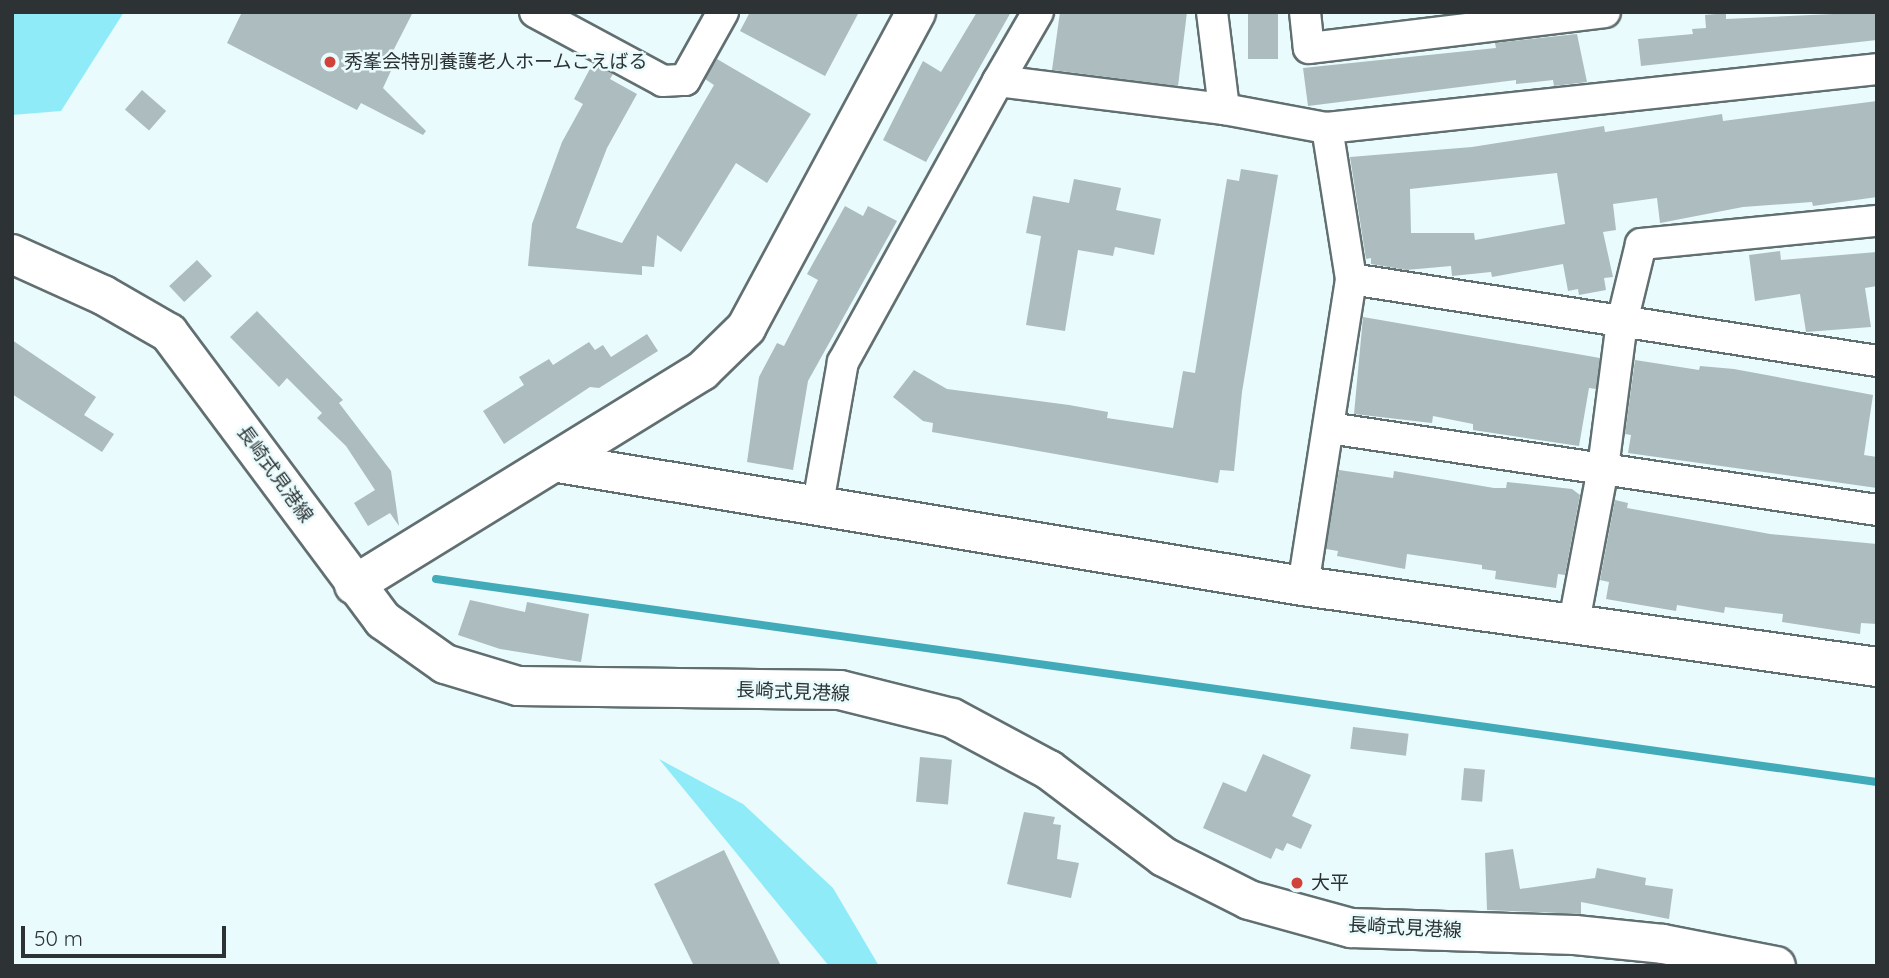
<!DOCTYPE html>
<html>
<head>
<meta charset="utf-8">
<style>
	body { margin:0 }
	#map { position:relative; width:1889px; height:978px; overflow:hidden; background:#eafbfd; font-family:Quicksand,"Noto Sans JP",sans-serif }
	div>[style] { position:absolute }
	.green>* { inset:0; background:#90ebf8 }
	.stream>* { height:8px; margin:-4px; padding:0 4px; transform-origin:4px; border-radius:4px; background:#42abb9 }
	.building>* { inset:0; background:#adbcbe; transform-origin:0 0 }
	.roads { filter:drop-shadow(2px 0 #616f71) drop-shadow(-2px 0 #616f71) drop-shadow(0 2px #616f71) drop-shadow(0 -2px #616f71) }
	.street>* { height:30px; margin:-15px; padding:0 15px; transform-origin:15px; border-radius:15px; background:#fff }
	.secondary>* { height:38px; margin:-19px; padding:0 19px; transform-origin:19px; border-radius:19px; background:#fff }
	.dots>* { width:19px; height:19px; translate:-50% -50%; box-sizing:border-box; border:4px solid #eafbfd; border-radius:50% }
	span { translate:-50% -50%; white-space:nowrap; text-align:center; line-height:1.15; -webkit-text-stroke:5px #eafbfd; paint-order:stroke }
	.poi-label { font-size:19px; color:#2d3334 }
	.left { translate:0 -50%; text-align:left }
	.street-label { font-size:19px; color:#2d3334 }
	.frame { position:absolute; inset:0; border:14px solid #2d3334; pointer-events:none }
	.scale { position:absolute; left:21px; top:926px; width:205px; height:32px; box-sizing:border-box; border:4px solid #2d3334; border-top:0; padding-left:9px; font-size:21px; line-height:24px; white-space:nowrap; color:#2d3334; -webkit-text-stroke:5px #eafbfd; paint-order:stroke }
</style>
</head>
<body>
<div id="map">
	<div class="green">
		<i style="clip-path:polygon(12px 12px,124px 12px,61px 111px,12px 115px)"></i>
		<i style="clip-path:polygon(659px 759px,743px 804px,833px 888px,879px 966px,829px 966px)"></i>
	</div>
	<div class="stream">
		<i style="left:436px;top:579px;width:1455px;rotate:8.02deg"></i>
	</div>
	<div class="building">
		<i style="clip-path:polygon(242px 12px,413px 12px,390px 57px,396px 60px,383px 88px,426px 131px,423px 135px,361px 103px,357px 110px,227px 43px)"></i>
		<i style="clip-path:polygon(750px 12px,859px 12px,825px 76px,740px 31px)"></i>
		<i style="clip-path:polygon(977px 12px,1011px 12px,926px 162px,883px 140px,923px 61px,941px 72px)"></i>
		<i style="clip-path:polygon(1060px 12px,1187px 12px,1178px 86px,1052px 70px)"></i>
		<i style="left:1248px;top:12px;width:30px;height:47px"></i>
		<i style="clip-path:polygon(1877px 12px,1877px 40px,1641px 66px,1638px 39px,1693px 34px,1692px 29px,1706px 28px,1705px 15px,1726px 13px,1726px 19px)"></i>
		<i style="clip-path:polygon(1577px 34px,1587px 82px,1554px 86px,1553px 80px,1516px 84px,1516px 80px,1308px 106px,1303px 68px,1496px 48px,1495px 43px)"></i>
		<i style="clip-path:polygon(717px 59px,811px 114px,767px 183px,736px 163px,681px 252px,657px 235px,654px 267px,642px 266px,642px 275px,528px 266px,532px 224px,562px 142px,583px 104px,574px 99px,593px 63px,613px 74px,610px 79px,637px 94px,607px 148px,576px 228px,622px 243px,714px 85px,705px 79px)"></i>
		<i style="left:142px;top:90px;width:32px;height:26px;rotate:41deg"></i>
		<i style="clip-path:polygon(evenodd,1877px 101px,1877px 197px,1813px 206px,1812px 202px,1743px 207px,1660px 223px,1657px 198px,1613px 204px,1616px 230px,1603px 232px,1613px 277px,1604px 278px,1606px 290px,1579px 295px,1578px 289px,1568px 291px,1563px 264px,1492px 277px,1491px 272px,1452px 276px,1451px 266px,1406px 270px,1371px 264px,1371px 258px,1366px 259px,1350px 157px,1472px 147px,1604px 126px,1605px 132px,1722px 114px,1723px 121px,1877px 101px,1557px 173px,1565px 224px,1475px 240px,1474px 233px,1411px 233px,1410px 189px,1557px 173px)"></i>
		<i style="clip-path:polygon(1241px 169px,1278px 175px,1242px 392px,1234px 471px,1220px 470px,1218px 483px,932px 432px,933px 423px,923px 421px,893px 397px,914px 370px,947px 389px,1069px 405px,1108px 412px,1107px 418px,1173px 428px,1183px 371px,1195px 373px,1227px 179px,1239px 181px)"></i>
		<i style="clip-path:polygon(1074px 179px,1121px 188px,1116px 210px,1161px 219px,1154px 255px,1115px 247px,1113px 256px,1078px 250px,1065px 331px,1026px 325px,1041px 236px,1026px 233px,1033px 196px,1069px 203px)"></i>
		<i style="clip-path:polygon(845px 206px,863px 216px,868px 206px,897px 221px,808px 381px,793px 470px,747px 462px,759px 377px,777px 343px,784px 346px,818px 280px,807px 274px)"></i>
		<i style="clip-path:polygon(1780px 251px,1781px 260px,1877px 252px,1877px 286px,1865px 288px,1871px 327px,1806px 332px,1800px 294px,1755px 301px,1749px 255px)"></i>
		<i style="left:197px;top:260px;width:22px;height:38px;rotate:47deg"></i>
		<i style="clip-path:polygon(257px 311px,343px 400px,339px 403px,391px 471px,399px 526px,390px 513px,368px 526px,354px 503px,375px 490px,346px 446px,317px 418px,322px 413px,287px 378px,279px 387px,230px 337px)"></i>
		<i style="clip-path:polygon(1363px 317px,1600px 358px,1596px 389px,1589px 388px,1579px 446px,1473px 430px,1473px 424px,1433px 416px,1432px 423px,1354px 414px)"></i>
		<i style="clip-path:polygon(647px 334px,658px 351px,599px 388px,590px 387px,504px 444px,483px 411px,524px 385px,519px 377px,549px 359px,553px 365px,589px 342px,595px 350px,603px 345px,611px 357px)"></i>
		<i style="clip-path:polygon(12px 340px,96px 397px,84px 415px,114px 434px,102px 452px,12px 394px)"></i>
		<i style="clip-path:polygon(1635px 360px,1699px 370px,1700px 366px,1734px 369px,1873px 395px,1864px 455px,1877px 457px,1877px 488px,1628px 453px,1631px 435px,1625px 434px)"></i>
		<i style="clip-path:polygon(1339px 470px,1393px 478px,1394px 471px,1494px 488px,1506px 488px,1507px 482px,1572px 489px,1580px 495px,1565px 575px,1558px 574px,1556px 588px,1495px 579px,1496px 571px,1482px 569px,1482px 565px,1407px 554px,1405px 569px,1337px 556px,1338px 551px,1326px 549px)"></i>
		<i style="clip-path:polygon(1615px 500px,1628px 503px,1627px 508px,1770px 534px,1877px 544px,1877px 624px,1861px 623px,1860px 634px,1782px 622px,1783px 614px,1725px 607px,1724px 613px,1677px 605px,1676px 611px,1606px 599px,1609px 582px,1600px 580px)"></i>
		<i style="clip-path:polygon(470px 600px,525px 612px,527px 602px,589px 614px,581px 662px,500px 649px,458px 635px)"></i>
		<i style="left:1353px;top:727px;width:56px;height:22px;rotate:7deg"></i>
		<i style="clip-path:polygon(1263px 754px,1311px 775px,1292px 816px,1312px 825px,1301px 849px,1287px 843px,1283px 851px,1276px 848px,1271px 859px,1203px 828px,1223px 782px,1246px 792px)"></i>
		<i style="left:920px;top:757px;width:32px;height:45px;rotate:5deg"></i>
		<i style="left:1464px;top:768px;width:21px;height:32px;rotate:5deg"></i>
		<i style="clip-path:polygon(1024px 812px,1055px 817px,1053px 824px,1061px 825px,1057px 859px,1079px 863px,1071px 898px,1007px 884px)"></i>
		<i style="clip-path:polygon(1513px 849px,1520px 889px,1595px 878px,1597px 868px,1646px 878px,1645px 885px,1673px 889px,1669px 919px,1581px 902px,1581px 914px,1487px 910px,1485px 853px)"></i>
		<i style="clip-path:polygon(724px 850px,781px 966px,694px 966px,654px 884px)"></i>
	</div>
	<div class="roads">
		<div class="street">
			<i style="left:535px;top:12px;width:145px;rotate:28.3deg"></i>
			<i style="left:663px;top:81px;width:22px;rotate:-3deg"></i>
			<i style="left:685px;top:80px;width:78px;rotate:-60.8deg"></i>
			<i style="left:1212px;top:12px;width:98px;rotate:82.9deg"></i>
			<i style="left:1305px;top:12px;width:36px;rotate:84deg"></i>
			<i style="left:1309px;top:48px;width:298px;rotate:-6.9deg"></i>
			<i style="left:998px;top:81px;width:80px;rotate:-59.9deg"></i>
			<i style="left:1351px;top:279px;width:532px;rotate:8.86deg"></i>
			<i style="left:1329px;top:428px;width:554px;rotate:8.51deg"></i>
			<i style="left:817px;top:509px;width:149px;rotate:-80deg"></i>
			<i style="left:843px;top:362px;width:321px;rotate:-61.1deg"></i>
			<i style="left:998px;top:81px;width:228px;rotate:7.1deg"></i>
			<i style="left:1224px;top:109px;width:105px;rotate:10.5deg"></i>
			<i style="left:1327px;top:128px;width:553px;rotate:-6.12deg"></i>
			<i style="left:1303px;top:586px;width:311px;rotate:-81.1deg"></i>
			<i style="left:1351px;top:279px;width:153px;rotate:-99deg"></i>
			<i style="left:1574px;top:622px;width:157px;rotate:-79.3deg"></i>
			<i style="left:1603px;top:468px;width:147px;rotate:-82.6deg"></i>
			<i style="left:1622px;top:322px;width:80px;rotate:-76.3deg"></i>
			<i style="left:1641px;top:244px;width:237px;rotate:-5.6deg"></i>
		</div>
		<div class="secondary">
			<i style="left:12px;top:254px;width:100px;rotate:24.3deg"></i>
			<i style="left:103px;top:295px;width:76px;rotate:29.9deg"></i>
			<i style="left:169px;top:333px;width:358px;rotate:53.3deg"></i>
			<i style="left:383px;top:620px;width:76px;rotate:35.4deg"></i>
			<i style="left:445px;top:664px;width:76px;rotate:16.8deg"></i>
			<i style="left:518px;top:686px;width:322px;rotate:0.7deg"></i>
			<i style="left:840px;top:690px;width:115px;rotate:14deg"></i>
			<i style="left:952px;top:718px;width:110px;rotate:28.2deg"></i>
			<i style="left:1049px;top:770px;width:144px;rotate:37.1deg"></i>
			<i style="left:1164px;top:857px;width:95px;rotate:26.8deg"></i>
			<i style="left:1249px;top:900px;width:106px;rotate:15.4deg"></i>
			<i style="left:1351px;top:928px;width:224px;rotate:1.8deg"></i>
			<i style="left:1575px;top:935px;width:88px;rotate:5.8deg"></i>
			<i style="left:1663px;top:944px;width:115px;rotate:11deg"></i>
			<i style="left:558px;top:463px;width:755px;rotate:9.38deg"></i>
			<i style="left:1303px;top:586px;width:580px;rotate:8.03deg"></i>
			<i style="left:354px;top:585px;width:409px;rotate:-31.6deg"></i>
			<i style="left:702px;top:371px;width:62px;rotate:-44.3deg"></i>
			<i style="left:746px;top:328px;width:359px;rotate:-61.7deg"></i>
		</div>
	</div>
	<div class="dots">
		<i style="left:330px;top:62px;background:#d0423a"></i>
		<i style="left:1297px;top:883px;background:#d0423a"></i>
	</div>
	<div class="poi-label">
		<span class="left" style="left:344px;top:62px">秀峯会特別養護老人ホームこえばる</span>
		<span class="left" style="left:1311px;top:883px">大平</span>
	</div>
	<div class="street-label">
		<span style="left:275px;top:474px;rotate:54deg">長崎式見港線</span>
		<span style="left:793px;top:692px;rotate:2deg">長崎式見港線</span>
		<span style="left:1405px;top:928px;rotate:3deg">長崎式見港線</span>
	</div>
	<div class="frame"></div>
	<div class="scale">50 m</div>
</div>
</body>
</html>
